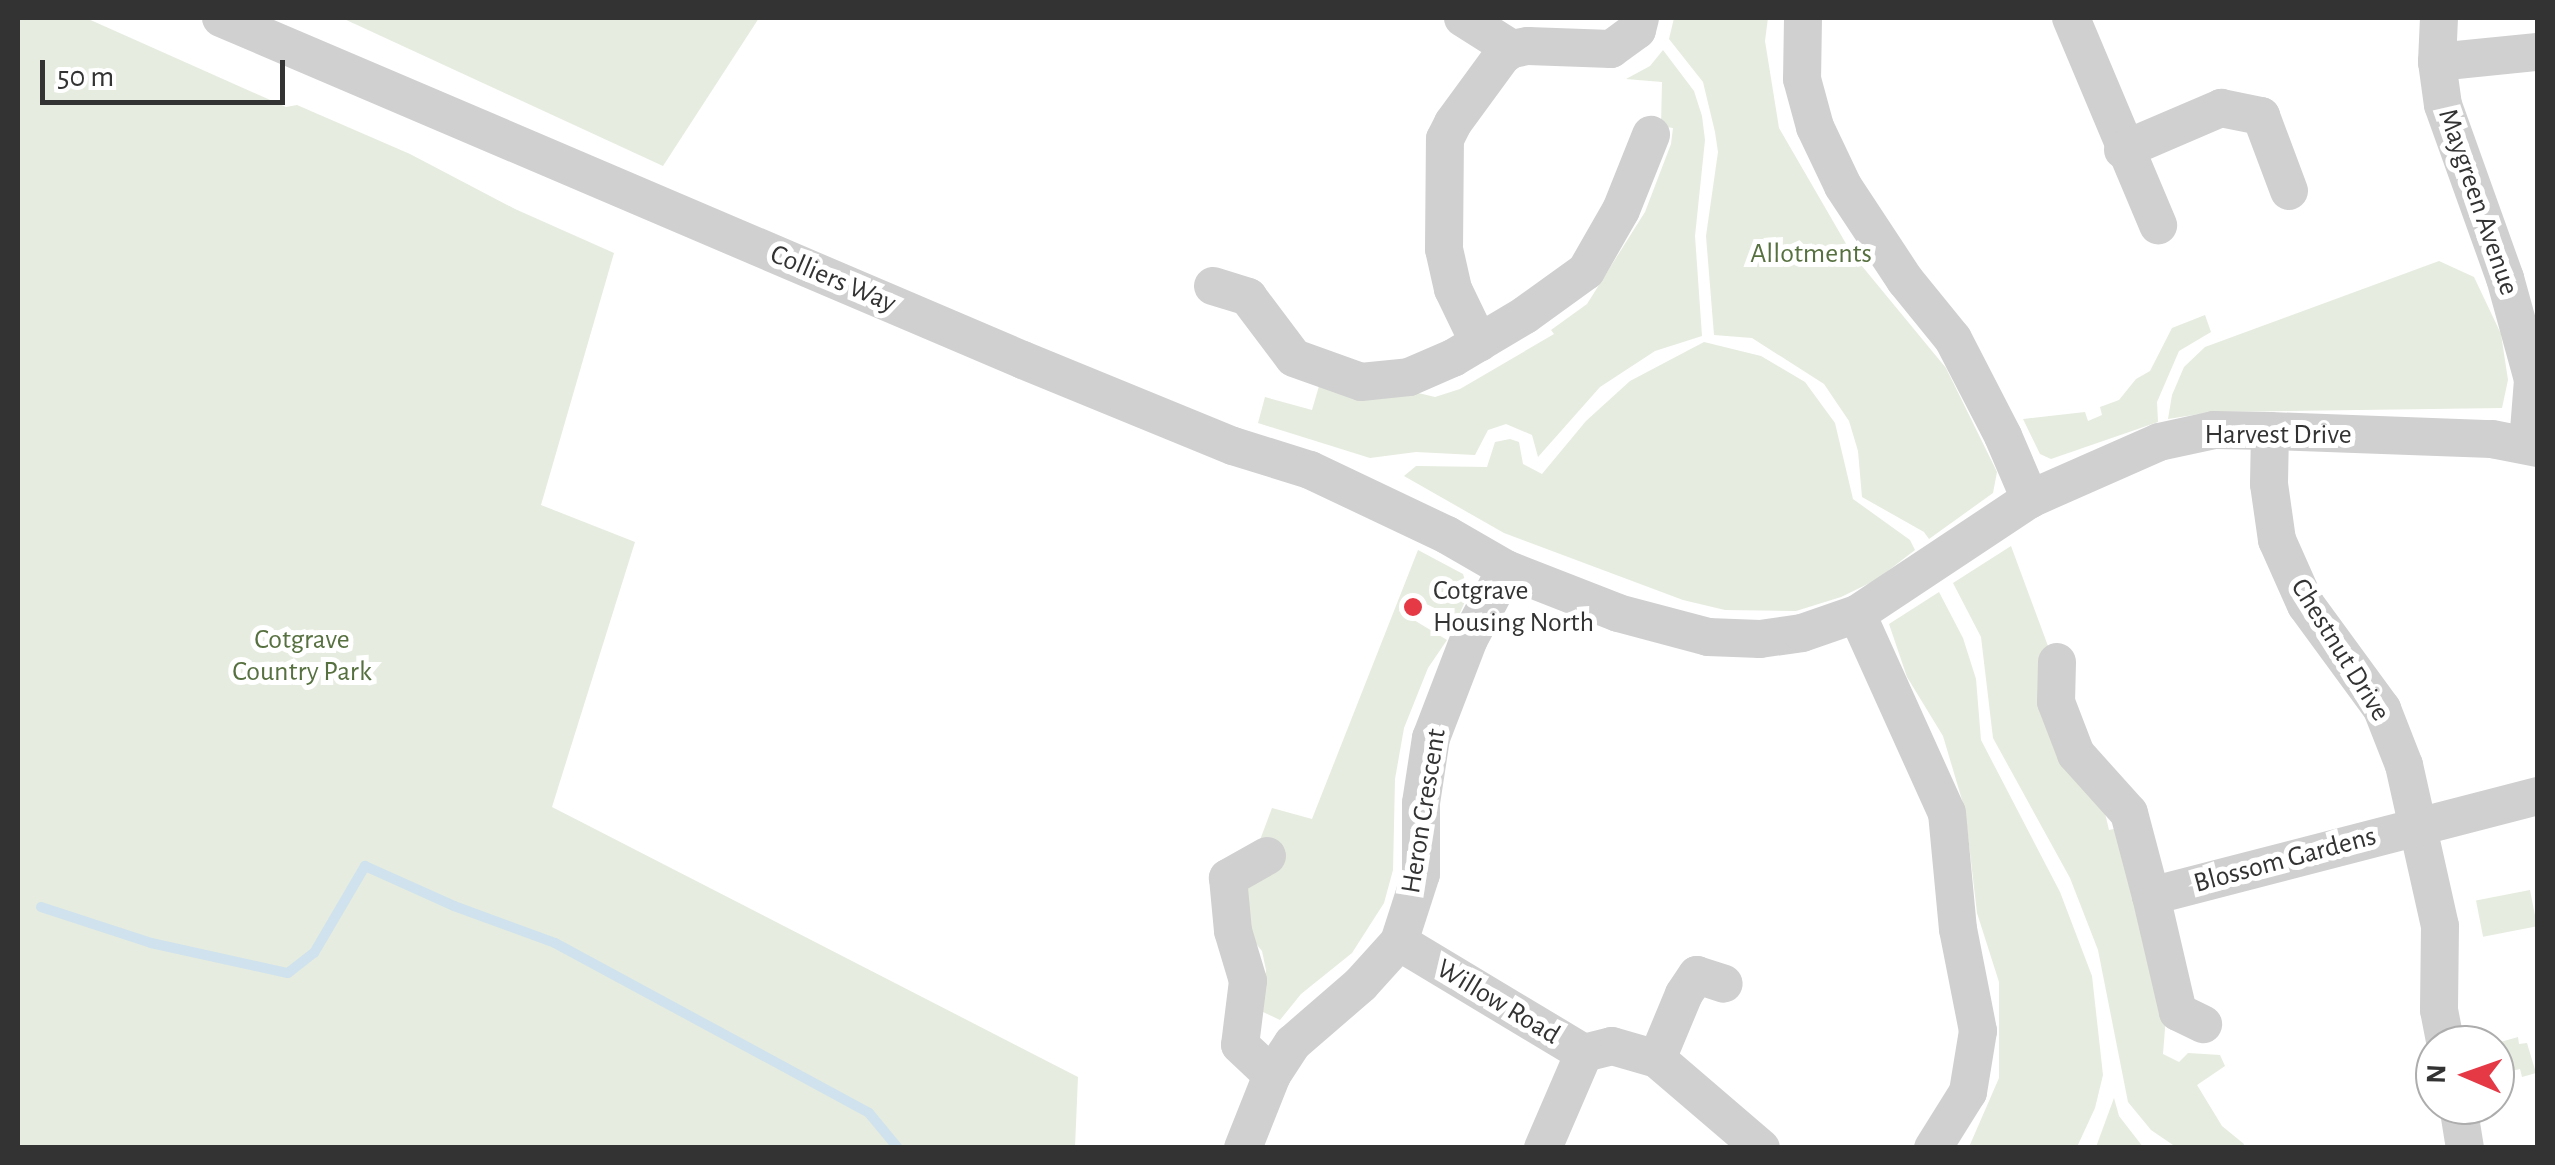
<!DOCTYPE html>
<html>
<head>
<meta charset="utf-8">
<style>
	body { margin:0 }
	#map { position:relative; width:2555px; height:1165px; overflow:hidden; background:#fff; font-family:"Alegreya Sans",sans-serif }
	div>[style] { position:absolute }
	.green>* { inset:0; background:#e6ecdf; transform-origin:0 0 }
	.stream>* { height:10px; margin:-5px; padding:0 5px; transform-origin:5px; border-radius:5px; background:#cfe2ee }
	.minor>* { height:38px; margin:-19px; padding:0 19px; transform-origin:19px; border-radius:19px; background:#d0d0d0 }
	.dots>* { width:28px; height:28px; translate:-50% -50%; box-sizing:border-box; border:5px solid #fff; border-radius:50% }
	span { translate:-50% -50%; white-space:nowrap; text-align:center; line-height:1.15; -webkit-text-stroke:10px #fff; paint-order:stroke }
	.street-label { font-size:28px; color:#333 }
	.park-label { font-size:28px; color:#56703f }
	.poi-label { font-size:28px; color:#333 }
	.left { translate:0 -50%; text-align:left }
	.frame { position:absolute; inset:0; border:20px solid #333; pointer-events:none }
	.north { position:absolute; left:2415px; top:1025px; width:100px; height:100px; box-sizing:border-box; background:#fff; border:2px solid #adadad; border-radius:50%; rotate:272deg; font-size:28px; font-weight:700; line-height:40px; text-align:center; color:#333 }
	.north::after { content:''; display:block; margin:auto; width:35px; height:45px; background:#e63946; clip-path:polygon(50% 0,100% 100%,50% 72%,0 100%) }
	.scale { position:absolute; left:40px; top:60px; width:245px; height:45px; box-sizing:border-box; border:5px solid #333; border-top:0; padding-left:12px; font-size:30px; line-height:35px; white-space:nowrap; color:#333; -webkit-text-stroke:8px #fff; paint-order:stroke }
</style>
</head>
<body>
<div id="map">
	<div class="green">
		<i style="clip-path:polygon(18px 18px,86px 18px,286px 107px,297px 105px,410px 154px,515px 209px,614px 253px,541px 505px,635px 542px,552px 807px,1078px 1077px,1075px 1147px,18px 1147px)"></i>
		<i style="clip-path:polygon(342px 18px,759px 18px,663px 166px)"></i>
		<i style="clip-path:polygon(1674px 18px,1768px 18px,1765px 41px,1779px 128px,1852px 254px,1946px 368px,1997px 472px,1993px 493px,1929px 539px,1924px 532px,1862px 497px,1858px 451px,1849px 421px,1824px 384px,1752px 338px,1714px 335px,1706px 236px,1718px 152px,1715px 132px,1703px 82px,1669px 39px)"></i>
		<i style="clip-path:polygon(1663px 50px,1694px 91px,1702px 116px,1705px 140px,1695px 236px,1702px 336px,1655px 351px,1600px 387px,1538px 457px,1532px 435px,1506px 424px,1488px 430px,1475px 455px,1416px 452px,1370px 458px,1258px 423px,1265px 397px,1312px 410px,1319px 386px,1334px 388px,1354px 400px,1414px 392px,1435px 397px,1460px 389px,1554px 334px,1551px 330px,1587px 304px,1645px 212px,1671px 144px,1673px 128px,1661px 126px,1662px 82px,1626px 79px,1650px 66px)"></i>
		<i style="clip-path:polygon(2439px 261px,2474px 277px,2501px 334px,2508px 380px,2502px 408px,2212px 412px,2168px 419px,2172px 395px,2184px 367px,2205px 347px)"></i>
		<i style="clip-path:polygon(2205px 315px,2211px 332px,2179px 351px,2157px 402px,2158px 422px,2051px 459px,2040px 454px,2023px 419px,2085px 412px,2088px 421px,2102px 415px,2100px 407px,2119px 400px,2136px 379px,2150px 371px,2172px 328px)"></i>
		<i style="clip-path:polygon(1704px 342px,1761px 356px,1805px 382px,1835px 423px,1853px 499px,1910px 540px,1915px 550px,1876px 580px,1841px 597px,1796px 611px,1725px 610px,1683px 600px,1504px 533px,1404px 476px,1416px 466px,1487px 467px,1495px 442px,1510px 439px,1519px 442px,1523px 464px,1542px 474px,1586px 421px,1630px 381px)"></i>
		<i style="clip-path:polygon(2011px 546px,2048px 646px,2045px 708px,2105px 813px,2109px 830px,2119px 828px,2166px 1016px,2163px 1054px,2179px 1062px,2188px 1053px,2220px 1055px,2225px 1066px,2197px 1085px,2222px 1126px,2244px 1144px,2243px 1147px,2176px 1147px,2151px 1130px,2128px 1102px,2098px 950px,2070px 878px,1993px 738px,1981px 637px,1953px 583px)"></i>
		<i style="clip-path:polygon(1418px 550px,1463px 574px,1469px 593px,1457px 619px,1408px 595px,1399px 611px,1447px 640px,1428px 668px,1404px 728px,1395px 779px,1393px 870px,1384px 903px,1352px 953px,1301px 994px,1280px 1020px,1263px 1012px,1266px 970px,1262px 951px,1243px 928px,1244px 900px,1257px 848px,1272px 808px,1312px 819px)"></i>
		<i style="clip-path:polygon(1939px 592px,1963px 638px,1976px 679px,1981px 740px,2060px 892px,2092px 976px,2103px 1075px,2095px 1108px,2077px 1147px,1969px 1147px,1999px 1078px,1999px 982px,1977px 913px,1965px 810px,1943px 736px,1907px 677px,1889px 624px)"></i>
		<i style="left:2530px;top:890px;width:37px;height:55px;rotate:79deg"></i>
		<i style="clip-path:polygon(2518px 1037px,2519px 1044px,2527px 1043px,2536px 1073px,2522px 1077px,2520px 1069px,2495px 1075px,2495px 1045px,2490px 1045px)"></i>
		<i style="clip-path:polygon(2114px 1098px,2119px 1116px,2143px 1147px,2096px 1147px)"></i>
	</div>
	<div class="stream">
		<i style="left:41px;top:907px;width:116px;rotate:18.1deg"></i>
		<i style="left:151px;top:943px;width:140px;rotate:12.4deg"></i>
		<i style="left:288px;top:973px;width:33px;rotate:-38deg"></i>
		<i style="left:314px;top:953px;width:101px;rotate:-59.6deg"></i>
		<i style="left:365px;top:866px;width:98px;rotate:24.2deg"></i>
		<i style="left:454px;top:906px;width:108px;rotate:20.1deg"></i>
		<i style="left:555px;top:943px;width:357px;rotate:28.4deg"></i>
		<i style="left:869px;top:1113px;width:45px;rotate:50.4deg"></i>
	</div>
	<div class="minor">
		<i style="left:221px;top:18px;width:872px;rotate:23.1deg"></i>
		<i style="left:1023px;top:360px;width:227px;rotate:22.3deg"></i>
		<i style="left:1233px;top:446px;width:81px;rotate:17.3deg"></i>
		<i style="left:1310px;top:470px;width:152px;rotate:25.4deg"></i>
		<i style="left:1447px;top:535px;width:68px;rotate:30deg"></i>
		<i style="left:1506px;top:569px;width:120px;rotate:21.4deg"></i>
		<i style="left:1618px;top:613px;width:93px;rotate:14.9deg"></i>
		<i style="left:1708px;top:637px;width:52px;rotate:2.2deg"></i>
		<i style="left:1760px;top:639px;width:42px;rotate:-8.1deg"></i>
		<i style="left:1802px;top:633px;width:58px;rotate:-19.1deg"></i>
		<i style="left:1857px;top:614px;width:208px;rotate:-33.6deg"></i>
		<i style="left:2030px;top:499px;width:141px;rotate:-23.8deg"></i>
		<i style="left:2159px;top:442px;width:56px;rotate:-12.3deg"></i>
		<i style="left:2214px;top:430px;width:56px;rotate:1deg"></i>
		<i style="left:2270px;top:431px;width:222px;rotate:2.1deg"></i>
		<i style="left:2492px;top:439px;width:47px;rotate:11.1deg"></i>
		<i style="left:1463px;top:18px;width:58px;rotate:32.3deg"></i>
		<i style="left:1803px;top:18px;width:61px;rotate:90.9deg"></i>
		<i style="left:1802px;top:79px;width:50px;rotate:74.8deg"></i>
		<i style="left:1815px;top:127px;width:65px;rotate:64.6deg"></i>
		<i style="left:1843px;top:186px;width:113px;rotate:56.6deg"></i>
		<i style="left:1905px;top:280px;width:76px;rotate:50.9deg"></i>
		<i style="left:1953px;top:339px;width:109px;rotate:62.7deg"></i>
		<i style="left:2003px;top:436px;width:69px;rotate:66.8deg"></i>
		<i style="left:2071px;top:18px;width:225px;rotate:67.2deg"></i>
		<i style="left:2439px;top:18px;width:44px;rotate:92.6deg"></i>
		<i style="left:2437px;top:62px;width:43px;rotate:82.1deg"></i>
		<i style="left:2443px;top:105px;width:184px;rotate:70.3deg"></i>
		<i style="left:2505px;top:278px;width:106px;rotate:74.6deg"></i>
		<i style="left:2533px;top:380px;width:64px;rotate:94.5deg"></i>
		<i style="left:2437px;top:62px;width:101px;rotate:-5.7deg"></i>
		<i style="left:2123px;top:150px;width:107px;rotate:-23.2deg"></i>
		<i style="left:2221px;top:108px;width:41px;rotate:11.3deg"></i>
		<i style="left:2261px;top:116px;width:80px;rotate:69.5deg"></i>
		<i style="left:1213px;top:286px;width:37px;rotate:17deg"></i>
		<i style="left:1248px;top:297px;width:76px;rotate:53deg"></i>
		<i style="left:1294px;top:358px;width:71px;rotate:19.7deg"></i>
		<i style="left:1361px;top:382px;width:48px;rotate:-5.9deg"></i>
		<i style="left:1409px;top:377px;width:48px;rotate:-23.4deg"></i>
		<i style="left:1453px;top:358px;width:84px;rotate:-30.8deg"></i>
		<i style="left:1525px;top:315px;width:75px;rotate:-35.8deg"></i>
		<i style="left:1586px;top:271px;width:70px;rotate:-60.2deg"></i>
		<i style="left:1621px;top:210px;width:81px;rotate:-68.2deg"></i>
		<i style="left:1479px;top:343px;width:60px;rotate:-115.7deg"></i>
		<i style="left:1453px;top:289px;width:41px;rotate:-102.7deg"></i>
		<i style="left:1444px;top:249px;width:110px;rotate:-89.5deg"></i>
		<i style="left:1445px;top:139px;width:18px;rotate:-63deg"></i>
		<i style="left:1453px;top:123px;width:83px;rotate:-53.8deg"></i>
		<i style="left:1502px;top:56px;width:12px;rotate:-35deg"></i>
		<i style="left:1512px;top:49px;width:16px;rotate:-11deg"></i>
		<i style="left:1528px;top:46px;width:83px;rotate:2.1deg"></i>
		<i style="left:1611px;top:49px;width:32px;rotate:-36deg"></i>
		<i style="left:1637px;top:30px;width:12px;rotate:-76deg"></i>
		<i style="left:2270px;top:431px;width:53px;rotate:91.1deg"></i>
		<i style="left:2269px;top:484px;width:57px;rotate:81.9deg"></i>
		<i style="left:2277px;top:540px;width:71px;rotate:66deg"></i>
		<i style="left:2306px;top:605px;width:129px;rotate:53.8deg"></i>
		<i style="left:2382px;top:709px;width:60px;rotate:68.6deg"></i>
		<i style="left:2404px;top:765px;width:165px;rotate:77.4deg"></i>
		<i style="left:2440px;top:926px;width:84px;rotate:90.7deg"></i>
		<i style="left:2439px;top:1010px;width:36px;rotate:79deg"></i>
		<i style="left:1857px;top:614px;width:218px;rotate:65.7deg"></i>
		<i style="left:1947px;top:813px;width:117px;rotate:84.6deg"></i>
		<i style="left:1958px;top:929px;width:104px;rotate:78.9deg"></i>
		<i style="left:1978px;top:1031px;width:62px;rotate:99.3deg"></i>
		<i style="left:1968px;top:1092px;width:66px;rotate:122deg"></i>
		<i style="left:2057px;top:662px;width:40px;rotate:91.4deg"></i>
		<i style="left:2056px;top:702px;width:56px;rotate:69deg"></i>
		<i style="left:2076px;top:754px;width:79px;rotate:48.1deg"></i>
		<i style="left:2129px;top:813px;width:86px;rotate:75.2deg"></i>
		<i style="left:2151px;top:896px;width:400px;rotate:-14.5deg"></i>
		<i style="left:1267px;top:856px;width:45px;rotate:150.6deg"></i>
		<i style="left:1228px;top:878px;width:53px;rotate:84.6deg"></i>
		<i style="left:1233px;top:931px;width:52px;rotate:73.3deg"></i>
		<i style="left:1248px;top:981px;width:64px;rotate:97.1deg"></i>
		<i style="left:1240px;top:1045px;width:44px;rotate:43.2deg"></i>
		<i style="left:2151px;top:896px;width:119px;rotate:76.9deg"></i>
		<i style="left:2178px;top:1012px;width:28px;rotate:26deg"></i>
		<i style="left:1399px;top:942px;width:216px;rotate:31deg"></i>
		<i style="left:1584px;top:1053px;width:29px;rotate:-14deg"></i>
		<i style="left:1612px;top:1046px;width:47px;rotate:16.1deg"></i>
		<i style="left:1657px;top:1059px;width:137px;rotate:40.6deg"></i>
		<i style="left:1657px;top:1059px;width:70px;rotate:-67.4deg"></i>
		<i style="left:1684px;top:994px;width:23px;rotate:-56deg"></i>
		<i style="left:1697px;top:975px;width:28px;rotate:18deg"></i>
		<i style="left:2458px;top:1105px;width:44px;rotate:80.8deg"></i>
		<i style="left:1243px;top:1148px;width:79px;rotate:-68.3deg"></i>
		<i style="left:1272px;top:1075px;width:38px;rotate:-57deg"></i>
		<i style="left:1293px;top:1043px;width:90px;rotate:-40.9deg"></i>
		<i style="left:1361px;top:984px;width:57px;rotate:-47.9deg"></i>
		<i style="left:1399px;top:942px;width:71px;rotate:-72.1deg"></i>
		<i style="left:1421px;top:874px;width:71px;rotate:-90deg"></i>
		<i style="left:1421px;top:803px;width:66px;rotate:-81.3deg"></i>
		<i style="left:1431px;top:738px;width:106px;rotate:-69deg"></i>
		<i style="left:1469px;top:639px;width:79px;rotate:-62.1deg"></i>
		<i style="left:1543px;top:1148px;width:103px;rotate:-66.7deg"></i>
	</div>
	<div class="dots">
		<i style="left:1413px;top:607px;background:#e63946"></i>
	</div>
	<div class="street-label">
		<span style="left:2478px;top:202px;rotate:71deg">Maygreen Avenue</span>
		<span style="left:833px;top:279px;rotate:23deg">Colliers Way</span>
		<span style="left:2278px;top:435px">Harvest Drive</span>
		<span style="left:2340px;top:650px;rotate:58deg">Chestnut Drive</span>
		<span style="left:1424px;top:811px;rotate:-81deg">Heron Crescent</span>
		<span style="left:2285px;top:860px;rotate:-15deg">Blossom Gardens</span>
		<span style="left:1498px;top:1002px;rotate:31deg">Willow Road</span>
	</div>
	<div class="park-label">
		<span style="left:1811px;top:254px">Allotments</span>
		<span style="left:302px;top:656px">Cotgrave<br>Country Park</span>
	</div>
	<div class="poi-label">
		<span class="left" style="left:1433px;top:607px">Cotgrave<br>Housing North</span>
	</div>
	<div class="frame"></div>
	<div class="north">N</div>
	<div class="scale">50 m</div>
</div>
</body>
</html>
